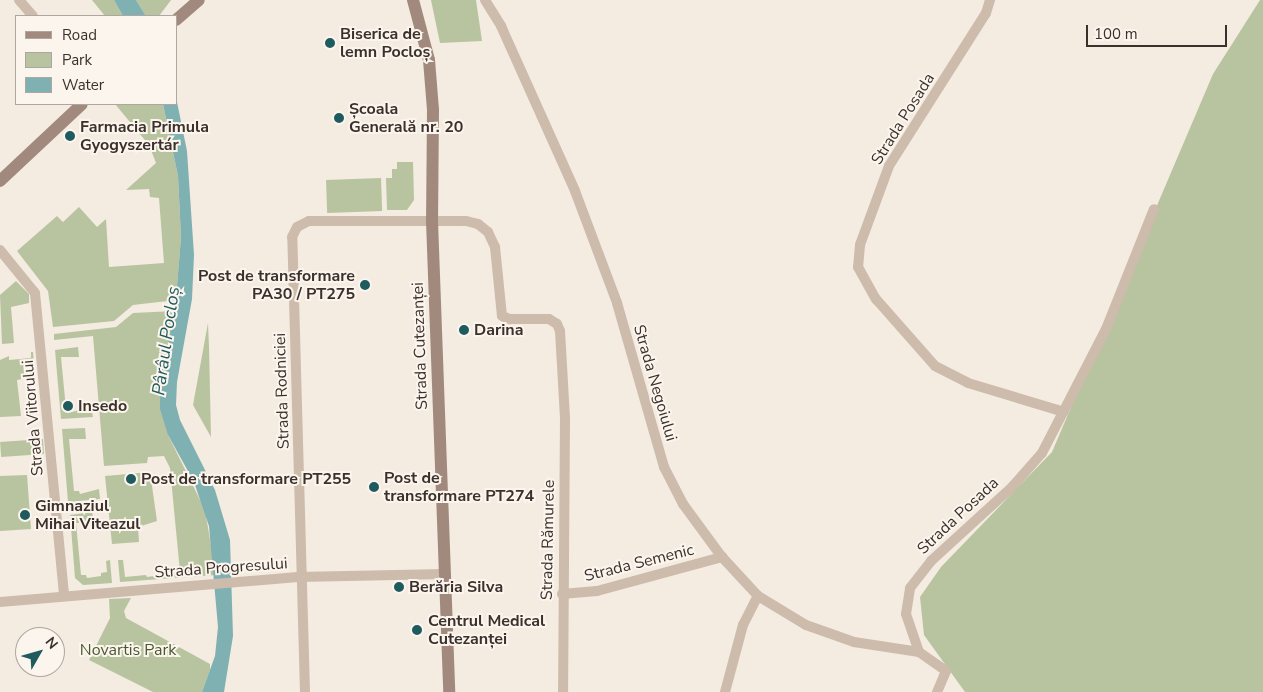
<!DOCTYPE html>
<html>
<head>
<meta charset="utf-8">
<style>
	body { margin:0 }
	#map { position:relative; width:1263px; height:692px; overflow:hidden; background:#f4ebe1; font-family:"Nunito Sans",sans-serif }
	div>[style] { position:absolute }
	.green>* { inset:0; background:#b8c4a0; transform-origin:0 0 }
	.water>* { inset:0; background:#7fb0b2 }
	.street>* { height:10px; margin:-5px; padding:0 5px; transform-origin:5px; border-radius:5px; background:#cdbbac }
	.secondary>* { height:12px; margin:-6px; padding:0 6px; transform-origin:6px; border-radius:6px; background:#a18a7d }
	.dots>* { width:14px; height:14px; translate:-50% -50%; box-sizing:border-box; border:2px solid #fbf5ee; border-radius:50% }
	span { translate:-50% -50%; white-space:nowrap; text-align:center; line-height:1.15; -webkit-text-stroke:4px #fbf5ee; paint-order:stroke }
	.poi-label { font-size:16px; color:#3b302b; font-weight:700 }
	.left { translate:0 -50%; text-align:left }
	.right { translate:-100% -50%; text-align:right }
	.street-label { font-size:16px; color:#3b302b }
	.park-label { font-size:16px; color:#4a5a2e }
	.water-label { font-size:18px; color:#1f5a5e; font-style:italic }
	.legend { position:absolute; left:15px; top:15px; width:162px; height:90px; box-sizing:border-box; background:#fbf5ee; border:1px solid #aea6a0; margin:0; padding:6px 9px; list-style:none; font-size:15px; color:#3b302b }
	.legend li { display:flex; align-items:center; gap:10px; height:25px }
	.legend b { width:25px; border:1px solid #aea6a0 }
	.north { position:absolute; left:15px; top:627px; width:50px; height:50px; box-sizing:border-box; background:#fbf5ee; border:1px solid #aea6a0; border-radius:50%; rotate:52deg; font-size:14px; font-weight:700; line-height:20px; text-align:center; color:#3b302b }
	.north::after { content:''; display:block; margin:auto; width:18px; height:22px; background:#1f5a5e; clip-path:polygon(50% 0,100% 100%,50% 72%,0 100%) }
	.scale { position:absolute; left:1086px; top:25px; width:141px; height:22px; box-sizing:border-box; border:2px solid #3b302b; border-top:0; padding-left:6px; font-size:15px; line-height:18px; white-space:nowrap; color:#3b302b; -webkit-text-stroke:4px #fbf5ee; paint-order:stroke }
</style>
</head>
<body>
<div id="map">
	<div class="green">
		<i style="clip-path:polygon(92px 0,114px 0,123px 16px,105px 16px)"></i>
		<i style="clip-path:polygon(136px 0,171px 0,159px 16px,146px 16px)"></i>
		<i style="clip-path:polygon(431px 0,476px 0,482px 41px,440px 43px)"></i>
		<i style="clip-path:polygon(1260px 0,1263px 0,1263px 692px,965px 692px,924px 635px,920px 597px,941px 567px,1052px 452px,1213px 74px)"></i>
		<i style="clip-path:polygon(115px 104px,163px 104px,178px 176px,181px 237px,176px 300px,133px 305px,114px 321px,53px 327px,48px 291px,17px 251px,57px 216px,63px 222px,79px 207px,97px 227px,106px 219px,109px 267px,164px 263px,159px 198px,150px 197px,149px 189px,126px 190px,156px 163px,149px 145px)"></i>
		<i style="clip-path:polygon(397px 162px,413px 162px,414px 200px,407px 210px,387px 210px,386px 178px,392px 178px,392px 169px,397px 169px)"></i>
		<i style="left:381px;top:178px;width:33px;height:55px;rotate:88deg"></i>
		<i style="clip-path:polygon(16px 281px,29px 294px,29px 303px,11px 307px,14px 343px,2px 344px,0 295px)"></i>
		<i style="clip-path:polygon(175px 311px,168px 435px,205px 510px,216px 575px,120px 582px,118px 560px,123px 560px,125px 577px,146px 575px,147px 577px,180px 572px,170px 468px,164px 456px,148px 457px,147px 463px,104px 466px,93px 336px,54px 340px,54px 334px,116px 327px,133px 313px)"></i>
		<i style="clip-path:polygon(208px 323px,209px 347px,211px 437px,193px 405px)"></i>
		<i style="clip-path:polygon(78px 347px,79px 357px,61px 357px,66px 409px,72px 412px,91px 407px,93px 417px,61px 419px,55px 350px)"></i>
		<i style="clip-path:polygon(31px 352px,33px 352px,35px 376px,17px 380px,21px 416px,0 417px,0 360px,9px 356px,9px 360px,31px 358px)"></i>
		<i style="clip-path:polygon(85px 428px,86px 439px,69px 439px,74px 491px,79px 491px,80px 494px,99px 489px,100px 499px,68px 502px,62px 429px)"></i>
		<i style="left:43px;top:439px;width:15px;height:43px;rotate:86deg"></i>
		<i style="clip-path:polygon(150px 472px,157px 521px,138px 527px,139px 542px,112px 544px,105px 476px)"></i>
		<i style="clip-path:polygon(27px 475px,31px 529px,0 531px,0 476px)"></i>
		<i style="clip-path:polygon(92px 512px,94px 523px,76px 523px,81px 575px,86px 575px,87px 578px,101px 576px,101px 573px,107px 572px,106px 561px,110px 560px,112px 583px,83px 585px,75px 578px,70px 515px)"></i>
		<i style="clip-path:polygon(131px 598px,124px 611px,126px 618px,210px 664px,210px 670px,202px 692px,153px 692px,89px 660px,110px 618px,109px 599px)"></i>
	</div>
	<div class="water">
		<i style="clip-path:polygon(114px 0,136px 0,146px 16px,123px 16px)"></i>
		<i style="clip-path:polygon(176px 97px,187px 151px,194px 255px,192px 299px,177px 382px,176px 405px,180px 420px,215px 490px,230px 540px,233px 636px,224px 692px,202px 692px,215px 656px,218px 627px,209px 526px,194px 482px,168px 435px,160px 409px,160px 381px,175px 311px,181px 237px,178px 176px,163px 104px,176px 104px)"></i>
	</div>
	<div class="street">
		<i style="left:19px;top:0;width:21px;rotate:49deg"></i>
		<i style="left:485px;top:0;width:31px;rotate:58deg"></i>
		<i style="left:501px;top:26px;width:181px;rotate:65.8deg"></i>
		<i style="left:575px;top:191px;width:120px;rotate:69.4deg"></i>
		<i style="left:617px;top:303px;width:171px;rotate:74deg"></i>
		<i style="left:664px;top:467px;width:42px;rotate:62.8deg"></i>
		<i style="left:683px;top:504px;width:66px;rotate:53.7deg"></i>
		<i style="left:722px;top:557px;width:53px;rotate:47.3deg"></i>
		<i style="left:758px;top:596px;width:56px;rotate:31.1deg"></i>
		<i style="left:806px;top:625px;width:51px;rotate:19.5deg"></i>
		<i style="left:854px;top:642px;width:66px;rotate:8.7deg"></i>
		<i style="left:990px;top:0;width:14px;rotate:107deg"></i>
		<i style="left:986px;top:13px;width:181px;rotate:122.4deg"></i>
		<i style="left:889px;top:166px;width:84px;rotate:110.2deg"></i>
		<i style="left:860px;top:245px;width:22px;rotate:95deg"></i>
		<i style="left:858px;top:267px;width:37px;rotate:61deg"></i>
		<i style="left:876px;top:299px;width:89px;rotate:48.6deg"></i>
		<i style="left:935px;top:366px;width:37px;rotate:27deg"></i>
		<i style="left:968px;top:383px;width:100px;rotate:16.8deg"></i>
		<i style="left:0;top:250px;width:55px;rotate:50.9deg"></i>
		<i style="left:35px;top:293px;width:303px;rotate:84.5deg"></i>
		<i style="left:562px;top:594px;width:35px;rotate:-5deg"></i>
		<i style="left:597px;top:591px;width:130px;rotate:-15.2deg"></i>
		<i style="left:0;top:602px;width:299px;rotate:-4.8deg"></i>
		<i style="left:298px;top:577px;width:147px;rotate:-1.2deg"></i>
		<i style="left:919px;top:652px;width:40px;rotate:-108.9deg"></i>
		<i style="left:906px;top:614px;width:26px;rotate:-81deg"></i>
		<i style="left:910px;top:588px;width:34px;rotate:-52deg"></i>
		<i style="left:931px;top:561px;width:110px;rotate:-42.4deg"></i>
		<i style="left:1012px;top:487px;width:45px;rotate:-48.6deg"></i>
		<i style="left:1042px;top:453px;width:140px;rotate:-62.7deg"></i>
		<i style="left:1106px;top:329px;width:129px;rotate:-68.2deg"></i>
		<i style="left:919px;top:652px;width:33px;rotate:35deg"></i>
		<i style="left:946px;top:671px;width:23px;rotate:113deg"></i>
		<i style="left:305px;top:692px;width:455px;rotate:-91.6deg"></i>
		<i style="left:292px;top:237px;width:11px;rotate:-63deg"></i>
		<i style="left:297px;top:227px;width:13px;rotate:-27deg"></i>
		<i style="left:309px;top:221px;width:157px"></i>
		<i style="left:466px;top:221px;width:12px;rotate:14deg"></i>
		<i style="left:478px;top:224px;width:13px;rotate:39deg"></i>
		<i style="left:488px;top:232px;width:17px;rotate:65deg"></i>
		<i style="left:495px;top:247px;width:69px;rotate:84.2deg"></i>
		<i style="left:502px;top:316px;width:9px;rotate:21deg"></i>
		<i style="left:510px;top:319px;width:39px"></i>
		<i style="left:549px;top:319px;width:9px;rotate:32deg"></i>
		<i style="left:557px;top:324px;width:8px;rotate:67deg"></i>
		<i style="left:560px;top:331px;width:87px;rotate:86.7deg"></i>
		<i style="left:565px;top:418px;width:274px;rotate:90.4deg"></i>
		<i style="left:725px;top:692px;width:69px;rotate:-75deg"></i>
		<i style="left:743px;top:625px;width:33px;rotate:-63deg"></i>
	</div>
	<div class="secondary">
		<i style="left:413px;top:0;width:62px;rotate:75.1deg"></i>
		<i style="left:429px;top:60px;width:50px;rotate:85.4deg"></i>
		<i style="left:433px;top:110px;width:111px;rotate:90.5deg"></i>
		<i style="left:432px;top:221px;width:471px;rotate:87.9deg"></i>
		<i style="left:176px;top:20px;width:30px;rotate:-41deg"></i>
		<i style="left:0;top:181px;width:112px;rotate:-43.2deg"></i>
	</div>
	<div class="dots">
		<i style="left:330px;top:43px;background:#1f5a5e"></i>
		<i style="left:339px;top:118px;background:#1f5a5e"></i>
		<i style="left:70px;top:136px;background:#1f5a5e"></i>
		<i style="left:365px;top:285px;background:#1f5a5e"></i>
		<i style="left:464px;top:330px;background:#1f5a5e"></i>
		<i style="left:68px;top:406px;background:#1f5a5e"></i>
		<i style="left:131px;top:479px;background:#1f5a5e"></i>
		<i style="left:374px;top:487px;background:#1f5a5e"></i>
		<i style="left:25px;top:515px;background:#1f5a5e"></i>
		<i style="left:399px;top:587px;background:#1f5a5e"></i>
		<i style="left:417px;top:630px;background:#1f5a5e"></i>
	</div>
	<div class="poi-label">
		<span class="left" style="left:340px;top:43px">Biserica de<br>lemn Pocloș</span>
		<span class="left" style="left:349px;top:118px">Școala<br>Generală nr. 20</span>
		<span class="left" style="left:80px;top:136px">Farmacia Primula<br>Gyogyszertár</span>
		<span class="right" style="left:355px;top:285px">Post de transformare<br>PA30 / PT275</span>
		<span class="left" style="left:474px;top:330px">Darina</span>
		<span class="left" style="left:78px;top:406px">Insedo</span>
		<span class="left" style="left:384px;top:487px">Post de<br>transformare PT274</span>
		<span class="left" style="left:141px;top:479px">Post de transformare PT255</span>
		<span class="left" style="left:35px;top:515px">Gimnaziul<br>Mihai Viteazul</span>
		<span class="left" style="left:409px;top:587px">Berăria Silva</span>
		<span class="left" style="left:428px;top:630px">Centrul Medical<br>Cutezanței</span>
	</div>
	<div class="street-label">
		<span style="left:903px;top:119px;rotate:-58deg">Strada Posada</span>
		<span style="left:420px;top:346px;rotate:-92deg">Strada Cutezanței</span>
		<span style="left:655px;top:383px;rotate:74deg">Strada Negoiului</span>
		<span style="left:282px;top:391px;rotate:-92deg">Strada Rodniciei</span>
		<span style="left:33px;top:418px;rotate:-95deg">Strada Viitorului</span>
		<span style="left:958px;top:516px;rotate:-43deg">Strada Posada</span>
		<span style="left:548px;top:540px;rotate:-89deg">Strada Rămurele</span>
		<span style="left:639px;top:563px;rotate:-14deg">Strada Semenic</span>
		<span style="left:221px;top:568px;rotate:-4deg">Strada Progresului</span>
	</div>
	<div class="park-label">
		<span style="left:128px;top:650px">Novartis Park</span>
	</div>
	<div class="water-label">
		<span style="left:166px;top:341px;rotate:-82deg">Pârâul Pocloș</span>
	</div>
	<ul class="legend">
	<li><b style="height:6px;background:#a18a7d"></b>Road</li>
	<li><b style="height:14px;background:#b8c4a0"></b>Park</li>
	<li><b style="height:14px;background:#7fb0b2"></b>Water</li>
	</ul>
	<div class="north">N</div>
	<div class="scale">100 m</div>
</div>
</body>
</html>
